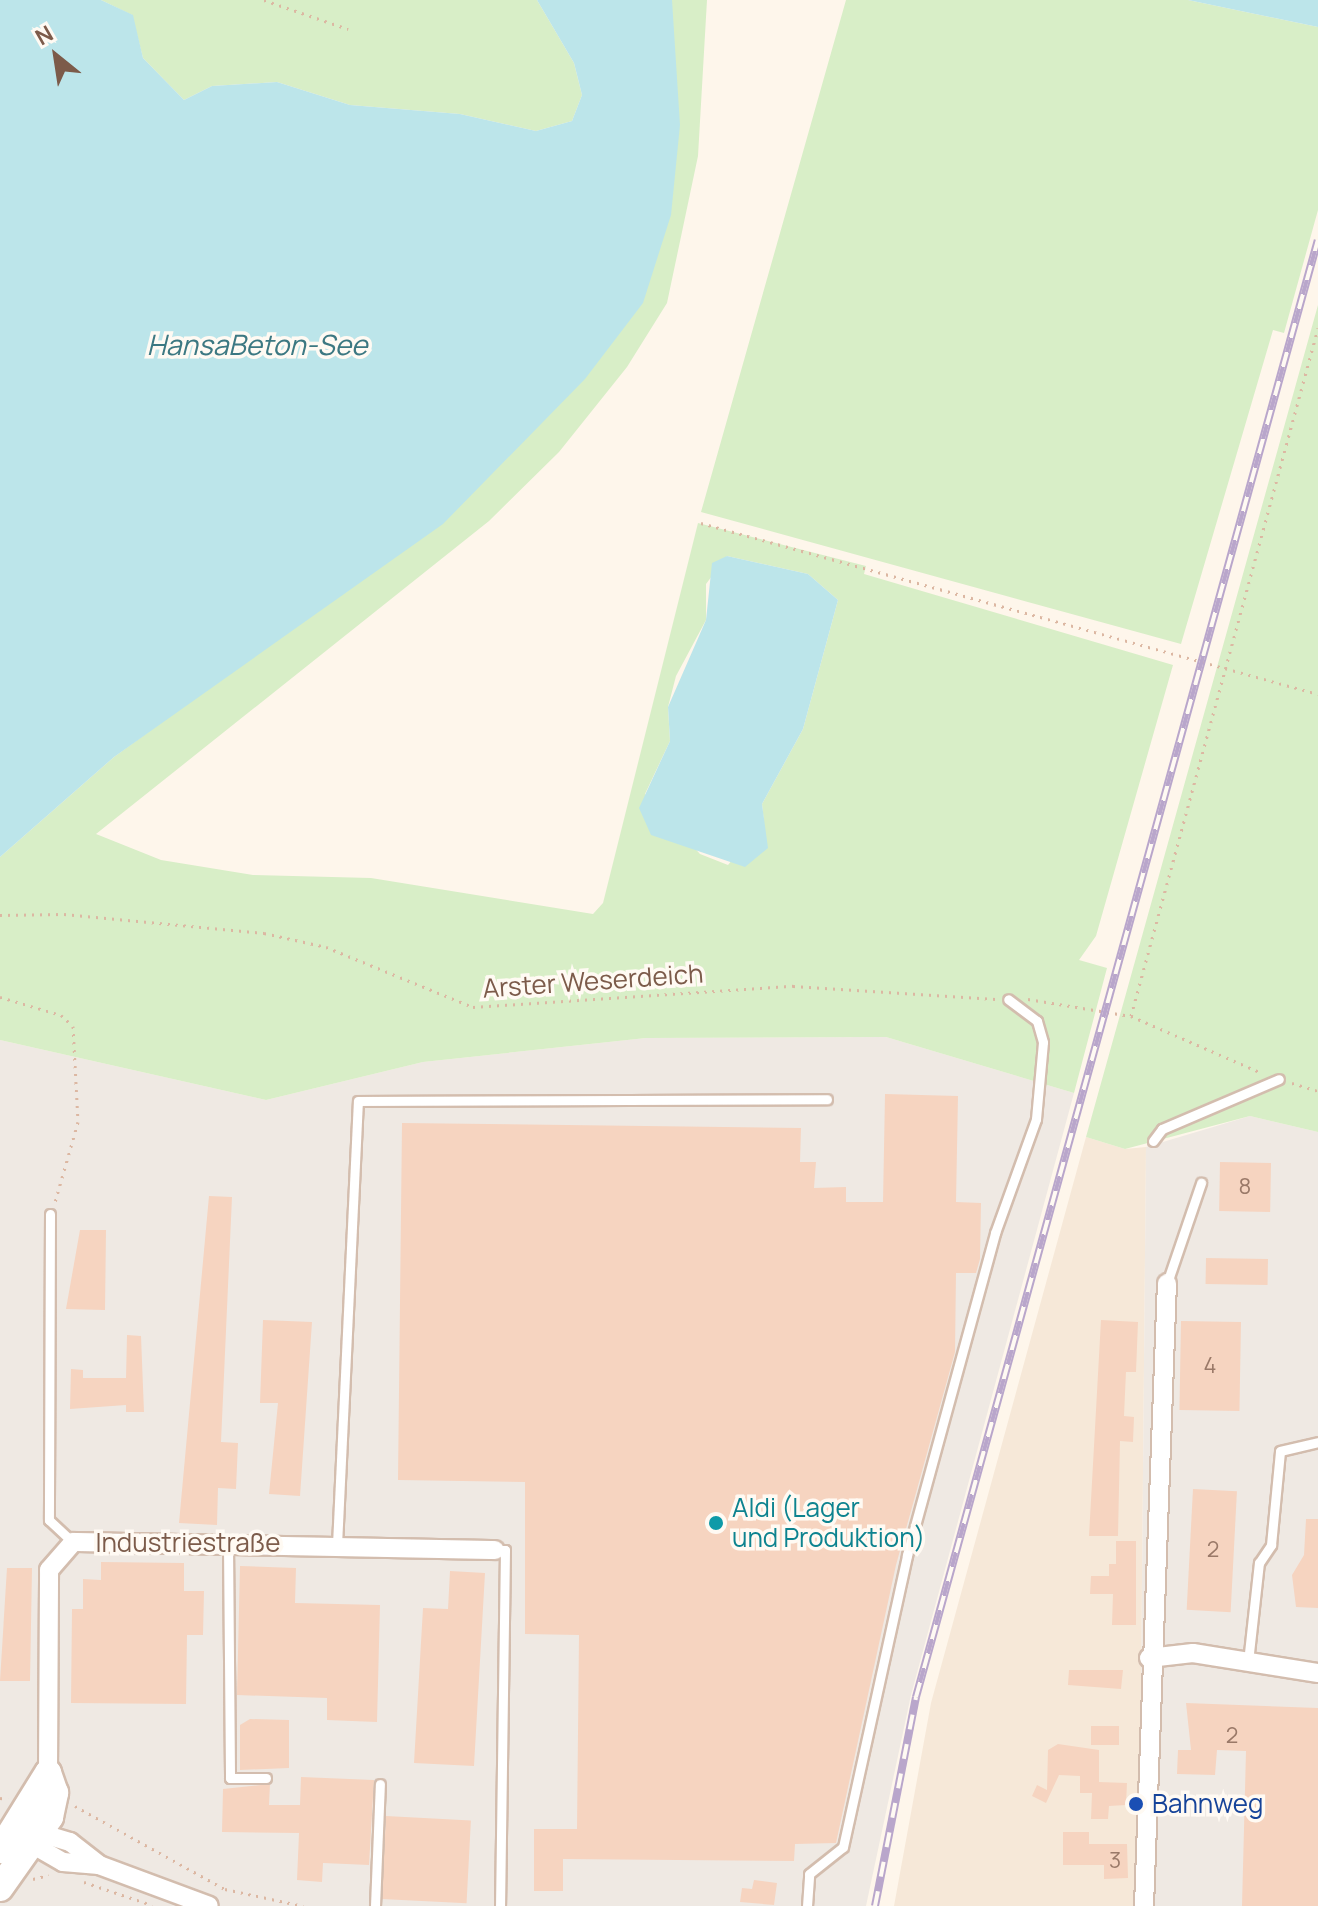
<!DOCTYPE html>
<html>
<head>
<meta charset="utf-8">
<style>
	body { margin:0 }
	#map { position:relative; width:1318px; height:1906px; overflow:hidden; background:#fef6eb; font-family:Manrope,sans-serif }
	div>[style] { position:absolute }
	.residential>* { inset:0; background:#f6e8d8 }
	.industrial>* { inset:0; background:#efe9e3 }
	.green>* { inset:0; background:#d8eec7 }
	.water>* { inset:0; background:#bce5ea }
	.building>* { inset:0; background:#f6d4c0; transform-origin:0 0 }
	.path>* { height:3px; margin-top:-1.5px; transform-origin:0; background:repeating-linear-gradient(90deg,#dcb7a2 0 2px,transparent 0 8px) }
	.roads { filter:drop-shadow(2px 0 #d3bdae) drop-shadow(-2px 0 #d3bdae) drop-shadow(0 2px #d3bdae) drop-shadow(0 -2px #d3bdae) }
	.lane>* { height:9px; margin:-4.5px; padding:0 4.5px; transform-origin:4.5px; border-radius:4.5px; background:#fff }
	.street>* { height:18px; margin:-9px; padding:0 9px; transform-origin:9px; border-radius:9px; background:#fff }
	.secondary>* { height:26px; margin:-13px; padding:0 13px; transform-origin:13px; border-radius:13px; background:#fff }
	.rail>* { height:8px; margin-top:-4px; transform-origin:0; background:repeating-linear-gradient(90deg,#fffaf3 0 15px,#b9a6cb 0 30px); box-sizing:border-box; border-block:2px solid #b9a6cb }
	.dots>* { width:22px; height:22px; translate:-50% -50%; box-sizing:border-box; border:4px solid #fffaf3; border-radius:50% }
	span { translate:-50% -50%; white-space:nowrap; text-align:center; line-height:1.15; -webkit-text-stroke:7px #fffaf3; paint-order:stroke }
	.number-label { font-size:22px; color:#9a7968 }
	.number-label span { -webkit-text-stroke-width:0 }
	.street-label { font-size:26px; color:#7c5b4a }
	.culture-label { font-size:26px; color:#0d838f }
	.left { translate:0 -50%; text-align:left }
	.transit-label { font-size:26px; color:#164399 }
	.water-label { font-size:28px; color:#3c7882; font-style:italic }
	.north { position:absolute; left:16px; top:16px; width:80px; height:80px; -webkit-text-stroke:6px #fffaf3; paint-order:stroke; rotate:330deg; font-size:22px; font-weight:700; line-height:32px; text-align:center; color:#7c5b4a }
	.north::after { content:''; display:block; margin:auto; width:28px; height:36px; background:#7c5b4a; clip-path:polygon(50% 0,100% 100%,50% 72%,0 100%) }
</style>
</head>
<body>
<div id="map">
	<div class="residential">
		<i style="clip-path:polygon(1086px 1137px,1125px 1149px,1146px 1147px,1139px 1906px,894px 1906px,931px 1703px)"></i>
	</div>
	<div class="industrial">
		<i style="clip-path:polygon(886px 1037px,1074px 1093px,911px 1695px,866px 1906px,0 1906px,0 1040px,266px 1100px,423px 1062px,646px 1038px)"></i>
		<i style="clip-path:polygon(1250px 1116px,1318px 1132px,1318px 1906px,1139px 1906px,1146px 1147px)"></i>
	</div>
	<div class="green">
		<i style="clip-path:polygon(101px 0,537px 0,574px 63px,582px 95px,572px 121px,536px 131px,460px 114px,350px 105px,277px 82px,212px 86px,184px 100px,143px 58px,132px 15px)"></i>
		<i style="clip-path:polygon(evenodd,671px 0,707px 0,698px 156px,667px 303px,627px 367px,559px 452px,489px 521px,96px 834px,161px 860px,253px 875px,371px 878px,593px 914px,603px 903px,698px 523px,866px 566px,864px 574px,1173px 665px,1096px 936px,1079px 960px,1107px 968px,1074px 1093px,886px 1037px,646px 1038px,423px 1062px,266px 1100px,0 1040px,0 857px,114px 757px,233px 670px,671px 0,727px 556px,808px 574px,838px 600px,803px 729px,762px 804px,764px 822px,728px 865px,700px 854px,645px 794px,670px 741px,668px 707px,676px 676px,706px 620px,706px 584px,727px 556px)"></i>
		<i style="clip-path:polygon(846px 0,1188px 0,1318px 27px,1318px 210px,1284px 333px,1273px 330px,1181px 644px,701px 512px)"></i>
		<i style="clip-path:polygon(1318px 305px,1318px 1132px,1250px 1116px,1125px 1149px,1086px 1137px)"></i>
	</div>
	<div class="water">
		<i style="clip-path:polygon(0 0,101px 0,133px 15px,143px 58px,184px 100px,212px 86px,277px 82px,350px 105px,460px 114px,536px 131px,572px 121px,582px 95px,574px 63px,537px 0,672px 0,680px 125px,671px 215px,643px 303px,585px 379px,443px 524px,114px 757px,0 857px)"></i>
		<i style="clip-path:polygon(1188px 0,1318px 0,1318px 27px)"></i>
		<i style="clip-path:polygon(727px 556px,808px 574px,838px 600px,803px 729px,762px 804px,768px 848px,745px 867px,651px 835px,639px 808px,670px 741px,668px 707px,706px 620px,712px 563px)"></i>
	</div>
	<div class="building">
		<i style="clip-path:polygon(885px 1094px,958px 1096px,956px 1202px,981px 1203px,980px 1259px,976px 1273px,956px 1273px,955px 1352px,896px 1565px,836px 1843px,795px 1844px,794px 1861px,563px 1859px,563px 1891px,534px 1891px,534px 1829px,577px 1829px,579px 1635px,525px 1634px,525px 1482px,398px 1480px,402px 1123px,801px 1128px,800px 1162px,816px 1162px,814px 1188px,846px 1187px,846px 1202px,883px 1202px)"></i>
		<i style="left:1220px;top:1162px;width:51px;height:49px;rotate:1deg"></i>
		<i style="clip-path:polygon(209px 1196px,232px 1197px,221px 1442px,238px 1443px,236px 1489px,218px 1488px,217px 1525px,179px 1523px)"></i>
		<i style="clip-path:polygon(80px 1230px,106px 1230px,105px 1310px,66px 1309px)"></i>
		<i style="left:1206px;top:1258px;width:62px;height:26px;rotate:1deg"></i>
		<i style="clip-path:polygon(263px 1320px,312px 1322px,300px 1496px,269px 1494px,278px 1403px,260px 1403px)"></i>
		<i style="clip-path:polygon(1101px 1320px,1138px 1322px,1136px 1372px,1126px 1372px,1124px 1416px,1134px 1417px,1133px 1442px,1120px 1441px,1118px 1536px,1089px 1536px)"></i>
		<i style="left:1181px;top:1321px;width:60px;height:89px;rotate:1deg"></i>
		<i style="clip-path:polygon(127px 1335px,141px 1336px,144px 1412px,126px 1412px,126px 1405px,70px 1409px,71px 1369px,83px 1370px,83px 1378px,126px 1378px)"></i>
		<i style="left:1193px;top:1489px;width:44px;height:121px;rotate:3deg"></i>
		<i style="clip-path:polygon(1306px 1519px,1318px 1519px,1318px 1608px,1296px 1607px,1292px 1575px,1304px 1555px)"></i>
		<i style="clip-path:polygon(1116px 1541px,1136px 1541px,1136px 1625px,1112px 1625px,1113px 1594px,1090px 1594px,1091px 1576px,1109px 1576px,1109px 1564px,1116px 1564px)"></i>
		<i style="clip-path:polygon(101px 1562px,184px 1563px,184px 1591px,204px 1591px,203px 1635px,187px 1635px,186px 1704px,71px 1703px,72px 1609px,83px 1609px,83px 1579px,101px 1580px)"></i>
		<i style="clip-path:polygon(240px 1566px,296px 1568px,295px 1603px,380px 1605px,377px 1722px,327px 1720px,327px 1698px,237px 1695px)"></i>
		<i style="clip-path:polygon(7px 1568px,32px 1568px,30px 1681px,0 1681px)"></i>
		<i style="clip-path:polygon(450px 1571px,485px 1573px,474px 1766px,414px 1763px,423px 1608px,448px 1609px)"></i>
		<i style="clip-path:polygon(1069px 1670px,1123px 1670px,1121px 1689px,1068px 1685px)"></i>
		<i style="clip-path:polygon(1186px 1703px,1318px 1708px,1318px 1906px,1242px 1906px,1246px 1751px,1217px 1750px,1215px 1775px,1177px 1774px,1178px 1750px,1191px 1750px)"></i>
		<i style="clip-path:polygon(250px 1719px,289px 1720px,289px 1768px,240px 1770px,240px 1725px)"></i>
		<i style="left:1091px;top:1726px;width:28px;height:19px"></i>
		<i style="clip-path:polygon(1058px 1744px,1099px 1750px,1099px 1782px,1127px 1783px,1126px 1805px,1109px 1806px,1108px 1819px,1091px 1819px,1092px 1793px,1080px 1793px,1080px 1776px,1059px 1775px,1046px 1803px,1032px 1796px,1037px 1785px,1047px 1790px,1048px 1750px)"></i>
		<i style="clip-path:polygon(301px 1777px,374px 1780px,369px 1865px,323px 1863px,322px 1882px,297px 1880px,299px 1833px,222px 1832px,223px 1789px,270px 1784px,269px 1805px,300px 1805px)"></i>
		<i style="left:386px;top:1816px;width:85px;height:83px;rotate:3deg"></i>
		<i style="clip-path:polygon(1063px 1832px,1089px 1832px,1089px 1844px,1127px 1844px,1128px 1878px,1104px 1879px,1104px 1865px,1063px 1865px)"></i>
		<i style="clip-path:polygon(754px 1880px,777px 1883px,774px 1905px,740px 1902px,742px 1888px,752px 1889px)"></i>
	</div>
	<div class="path">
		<i style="left:264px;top:0;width:89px;rotate:19deg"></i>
		<i style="left:701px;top:523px;width:640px;rotate:15.49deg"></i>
		<i style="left:0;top:915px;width:64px;rotate:-0.9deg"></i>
		<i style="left:64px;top:914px;width:201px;rotate:5.4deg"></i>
		<i style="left:264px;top:933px;width:64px;rotate:12.7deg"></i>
		<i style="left:326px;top:947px;width:159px;rotate:22.2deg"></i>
		<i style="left:473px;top:1007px;width:321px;rotate:-3.8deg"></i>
		<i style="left:793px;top:986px;width:203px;rotate:3.7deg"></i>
		<i style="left:0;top:997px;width:64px;rotate:16.4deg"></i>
		<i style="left:61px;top:1015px;width:16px;rotate:43deg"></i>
		<i style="left:73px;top:1026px;width:96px;rotate:87deg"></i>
		<i style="left:78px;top:1122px;width:83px;rotate:106deg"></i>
		<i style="left:1028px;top:999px;width:104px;rotate:9.4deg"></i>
		<i style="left:1131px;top:1016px;width:143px;rotate:23.5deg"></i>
		<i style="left:1131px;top:1016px;width:713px;rotate:-74.79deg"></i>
		<i style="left:1292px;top:1083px;width:27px;rotate:17deg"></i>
		<i style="left:0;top:1798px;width:8px;rotate:7deg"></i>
		<i style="left:75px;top:1806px;width:171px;rotate:29deg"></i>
		<i style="left:225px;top:1889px;width:80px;rotate:12.3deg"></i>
		<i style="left:33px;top:1879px;width:16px;rotate:-14deg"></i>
		<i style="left:84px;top:1882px;width:72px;rotate:18.7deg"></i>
	</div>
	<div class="roads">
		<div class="lane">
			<i style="left:1153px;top:1141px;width:15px;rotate:-53deg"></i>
			<i style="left:1162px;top:1129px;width:127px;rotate:-23.1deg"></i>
			<i style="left:50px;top:1214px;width:306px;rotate:90.2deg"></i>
			<i style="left:49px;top:1520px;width:33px;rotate:43deg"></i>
			<i style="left:1167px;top:1283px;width:106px;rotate:-71.2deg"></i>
			<i style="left:228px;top:1545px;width:233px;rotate:89.5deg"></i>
			<i style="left:230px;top:1778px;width:36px"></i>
			<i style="left:337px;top:1545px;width:444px;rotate:-87.3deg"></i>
			<i style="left:358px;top:1101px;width:469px;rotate:-0.2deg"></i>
			<i style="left:495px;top:1550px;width:10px"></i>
			<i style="left:505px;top:1550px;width:356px;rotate:90.8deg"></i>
			<i style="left:1248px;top:1662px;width:100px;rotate:-83.7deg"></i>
			<i style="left:1259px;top:1563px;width:22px;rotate:-56deg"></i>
			<i style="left:1271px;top:1545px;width:94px;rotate:-84.5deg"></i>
			<i style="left:1280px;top:1451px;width:39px;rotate:-13deg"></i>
			<i style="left:375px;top:1906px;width:122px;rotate:-87.7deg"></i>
			<i style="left:807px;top:1906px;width:32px;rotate:-86deg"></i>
			<i style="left:809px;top:1874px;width:43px;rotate:-38.5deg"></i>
			<i style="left:843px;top:1847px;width:299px;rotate:-77.6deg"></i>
			<i style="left:907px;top:1555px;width:334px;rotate:-74.7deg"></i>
			<i style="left:995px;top:1233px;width:121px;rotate:-70.2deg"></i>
			<i style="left:1036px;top:1119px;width:77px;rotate:-84.8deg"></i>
			<i style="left:1043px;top:1042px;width:22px;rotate:-106deg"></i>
			<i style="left:1037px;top:1021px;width:36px;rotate:-143deg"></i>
		</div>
		<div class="street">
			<i style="left:1149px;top:1658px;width:44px;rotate:-6.5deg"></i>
			<i style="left:1193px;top:1653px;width:127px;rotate:9.1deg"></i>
			<i style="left:48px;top:1773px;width:203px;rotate:-89.7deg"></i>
			<i style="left:49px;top:1570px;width:37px;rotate:-49deg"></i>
			<i style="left:73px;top:1542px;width:422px;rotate:1.1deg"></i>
			<i style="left:30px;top:1830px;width:42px;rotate:16.7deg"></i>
			<i style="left:70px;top:1842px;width:37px;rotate:38deg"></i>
			<i style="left:23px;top:1839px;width:46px;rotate:29.9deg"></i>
			<i style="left:63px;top:1862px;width:36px;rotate:5deg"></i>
			<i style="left:99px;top:1865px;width:117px;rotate:20.4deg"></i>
			<i style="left:1144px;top:1906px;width:623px;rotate:-87.89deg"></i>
		</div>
		<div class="secondary">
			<i style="left:0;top:1850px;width:91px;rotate:-58.1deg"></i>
			<i style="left:0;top:1888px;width:87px;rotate:-54.8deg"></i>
			<i style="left:50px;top:1817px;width:25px;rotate:-78deg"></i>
			<i style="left:55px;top:1793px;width:21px;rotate:-109deg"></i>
		</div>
	</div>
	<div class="rail">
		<i style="left:875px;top:1906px;width:213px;rotate:-78.9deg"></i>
		<i style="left:916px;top:1697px;width:1511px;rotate:-74.58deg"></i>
	</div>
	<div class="dots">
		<i style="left:716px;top:1523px;background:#0f9aa8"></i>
		<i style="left:1136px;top:1804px;background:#1a4fb4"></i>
	</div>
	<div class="number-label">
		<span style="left:1245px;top:1187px">8</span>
		<span style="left:1210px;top:1366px">4</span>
		<span style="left:1213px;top:1550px">2</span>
		<span style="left:1232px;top:1736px">2</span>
		<span style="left:1115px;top:1861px">3</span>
	</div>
	<div class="street-label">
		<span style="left:593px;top:981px;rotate:-4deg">Arster Weserdeich</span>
		<span style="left:188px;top:1543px">Industriestraße</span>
	</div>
	<div class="culture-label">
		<span class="left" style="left:732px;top:1523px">Aldi (Lager<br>und Produktion)</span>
	</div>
	<div class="transit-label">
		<span class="left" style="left:1152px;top:1804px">Bahnweg</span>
	</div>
	<div class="water-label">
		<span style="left:257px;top:344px">HansaBeton-See</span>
	</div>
	<div class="north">N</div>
</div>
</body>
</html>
